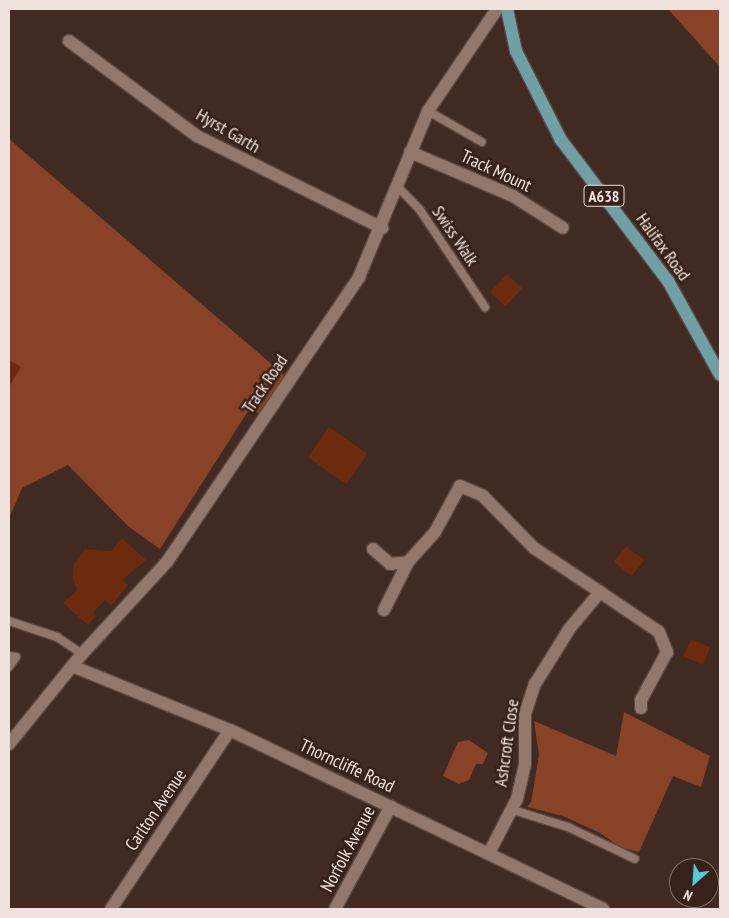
<!DOCTYPE html>
<html>
<head>
<meta charset="utf-8">
<style>
	body { margin:0 }
	#map { position:relative; width:729px; height:918px; overflow:hidden; background:#412a21; font-family:"PT Sans Narrow",sans-serif }
	div>[style] { position:absolute }
	.green>* { inset:0; background:#874227 }
	.building>* { inset:0; background:#6c2b0e; transform-origin:0 0 }
	.roads { filter:drop-shadow(1px 0 #5c4841) drop-shadow(-1px 0 #5c4841) drop-shadow(0 1px #5c4841) drop-shadow(0 -1px #5c4841) }
	.lane>* { height:8px; margin:-4px; padding:0 4px; transform-origin:4px; border-radius:4px; background:#92776c }
	.street>* { height:12px; margin:-6px; padding:0 6px; transform-origin:6px; border-radius:6px; background:#92776c }
	.secondary>* { height:12px; margin:-6px; padding:0 6px; transform-origin:6px; border-radius:6px; background:#92776c }
	.primary>* { height:12px; margin:-6px; padding:0 6px; transform-origin:6px; border-radius:6px; background:#6ea0a5 }
	span { translate:-50% -50%; white-space:nowrap; text-align:center; line-height:1.15; -webkit-text-stroke:5px #372118; paint-order:stroke }
	.shield-label span { padding:1px 4px; background:#372118; border:1px solid; border-radius:4px; -webkit-text-stroke-width:0 }
	.shield-label { font-size:16px; color:#f2e2dd; font-weight:700 }
	.street-label { font-size:18px; color:#f2e2dd }
	.frame { position:absolute; inset:0; border:10px solid #f2e2dd; pointer-events:none }
	.north { position:absolute; left:669px; top:858px; width:50px; height:50px; box-sizing:border-box; background:#372118; border:1px solid #826e67; border-radius:50%; rotate:206deg; font-size:14px; font-weight:700; line-height:20px; text-align:center; color:#f2e2dd }
	.north::after { content:''; display:block; margin:auto; width:18px; height:22px; background:#53cbdc; clip-path:polygon(50% 0,100% 100%,50% 72%,0 100%) }
</style>
</head>
<body>
<div id="map">
	<div class="green">
		<i style="clip-path:polygon(668px 9px,720px 9px,720px 67px)"></i>
		<i style="clip-path:polygon(9px 139px,289px 379px,265px 417px,250px 408px,160px 549px,128px 526px,68px 465px,22px 488px,9px 519px)"></i>
		<i style="clip-path:polygon(624px 712px,710px 756px,701px 787px,673px 776px,639px 852px,620px 847px,600px 833px,563px 816px,527px 807px,531px 802px,539px 755px,534px 721px,616px 756px)"></i>
		<i style="clip-path:polygon(469px 740px,488px 753px,483px 764px,476px 764px,469px 780px,459px 784px,443px 776px,458px 742px)"></i>
	</div>
	<div class="building">
		<i style="left:507px;top:274px;width:21px;height:25px;rotate:43deg"></i>
		<i style="clip-path:polygon(9px 360px,21px 367px,9px 387px)"></i>
		<i style="left:329px;top:427px;width:47px;height:37px;rotate:35deg"></i>
		<i style="clip-path:polygon(122px 538px,146px 560px,122px 580px,128px 585px,111px 606px,105px 600px,93px 612px,96px 616px,88px 625px,63px 603px,77px 590px,73px 579px,74px 563px,85px 549px,111px 551px)"></i>
		<i style="left:626px;top:546px;width:23px;height:20px;rotate:38deg"></i>
		<i style="left:691px;top:639px;width:21px;height:19px;rotate:23deg"></i>
	</div>
	<div class="roads">
		<div class="lane">
			<i style="left:428px;top:111px;width:62px;rotate:29.9deg"></i>
			<i style="left:397px;top:186px;width:33px;rotate:46deg"></i>
			<i style="left:420px;top:210px;width:117px;rotate:56.2deg"></i>
			<i style="left:9px;top:621px;width:51px;rotate:18.4deg"></i>
			<i style="left:57px;top:637px;width:30px;rotate:34deg"></i>
			<i style="left:9px;top:656px;width:7px;rotate:8deg"></i>
			<i style="left:16px;top:657px;width:12px;rotate:125deg"></i>
			<i style="left:513px;top:810px;width:58px;rotate:17.2deg"></i>
			<i style="left:568px;top:827px;width:74px;rotate:25.5deg"></i>
		</div>
		<div class="street">
			<i style="left:69px;top:41px;width:159px;rotate:36.6deg"></i>
			<i style="left:197px;top:136px;width:207px;rotate:26.4deg"></i>
			<i style="left:410px;top:152px;width:112px;rotate:23.1deg"></i>
			<i style="left:513px;top:196px;width:59px;rotate:32.6deg"></i>
			<i style="left:373px;top:549px;width:23px;rotate:41deg"></i>
			<i style="left:390px;top:564px;width:18px;rotate:-6deg"></i>
			<i style="left:408px;top:562px;width:40px;rotate:-48deg"></i>
			<i style="left:435px;top:532px;width:52px;rotate:-61.5deg"></i>
			<i style="left:460px;top:486px;width:25px;rotate:23deg"></i>
			<i style="left:483px;top:496px;width:73px;rotate:45.6deg"></i>
			<i style="left:534px;top:548px;width:79px;rotate:33.7deg"></i>
			<i style="left:384px;top:610px;width:54px;rotate:-63.4deg"></i>
			<i style="left:489px;top:853px;width:61px;rotate:-62.6deg"></i>
			<i style="left:517px;top:799px;width:35px;rotate:-77deg"></i>
			<i style="left:525px;top:765px;width:51px;rotate:-90deg"></i>
			<i style="left:525px;top:714px;width:32px;rotate:-72deg"></i>
			<i style="left:535px;top:684px;width:66px;rotate:-58deg"></i>
			<i style="left:570px;top:628px;width:47px;rotate:-50.2deg"></i>
			<i style="left:600px;top:592px;width:71px;rotate:34.1deg"></i>
			<i style="left:659px;top:632px;width:22px;rotate:68deg"></i>
			<i style="left:667px;top:652px;width:55px;rotate:118.4deg"></i>
			<i style="left:641px;top:700px;width:8px;rotate:90deg"></i>
			<i style="left:111px;top:909px;width:215px;rotate:-56.4deg"></i>
			<i style="left:335px;top:909px;width:117px;rotate:-61.5deg"></i>
		</div>
		<div class="secondary">
			<i style="left:72px;top:666px;width:170px;rotate:22.1deg"></i>
			<i style="left:230px;top:730px;width:414px;rotate:25.6deg"></i>
			<i style="left:9px;top:744px;width:116px;rotate:-51deg"></i>
			<i style="left:82px;top:654px;width:125px;rotate:-47.3deg"></i>
			<i style="left:167px;top:562px;width:344px;rotate:-56deg"></i>
			<i style="left:359px;top:277px;width:180px;rotate:-67.4deg"></i>
			<i style="left:428px;top:111px;width:123px;rotate:-55.9deg"></i>
		</div>
		<div class="primary">
			<i style="left:507px;top:9px;width:43px;rotate:77.9deg"></i>
			<i style="left:516px;top:51px;width:100px;rotate:63.2deg"></i>
			<i style="left:561px;top:140px;width:177px;rotate:52.8deg"></i>
			<i style="left:668px;top:281px;width:107px;rotate:61deg"></i>
		</div>
	</div>
	<div class="shield-label">
		<span style="left:604px;top:196px">A638</span>
	</div>
	<div class="street-label">
		<span style="left:228px;top:131px;rotate:30deg">Hyrst Garth</span>
		<span style="left:496px;top:171px;rotate:25deg">Track Mount</span>
		<span style="left:455px;top:236px;rotate:56deg">Swiss Walk</span>
		<span style="left:663px;top:247px;rotate:54deg">Halifax Road</span>
		<span style="left:265px;top:384px;rotate:-56deg">Track Road</span>
		<span style="left:507px;top:743px;rotate:-82deg">Ashcroft Close</span>
		<span style="left:347px;top:766px;rotate:25deg">Thorncliffe Road</span>
		<span style="left:156px;top:810px;rotate:-56deg">Carlton Avenue</span>
		<span style="left:348px;top:849px;rotate:-62deg">Norfolk Avenue</span>
	</div>
	<div class="frame"></div>
	<div class="north">N</div>
</div>
</body>
</html>
